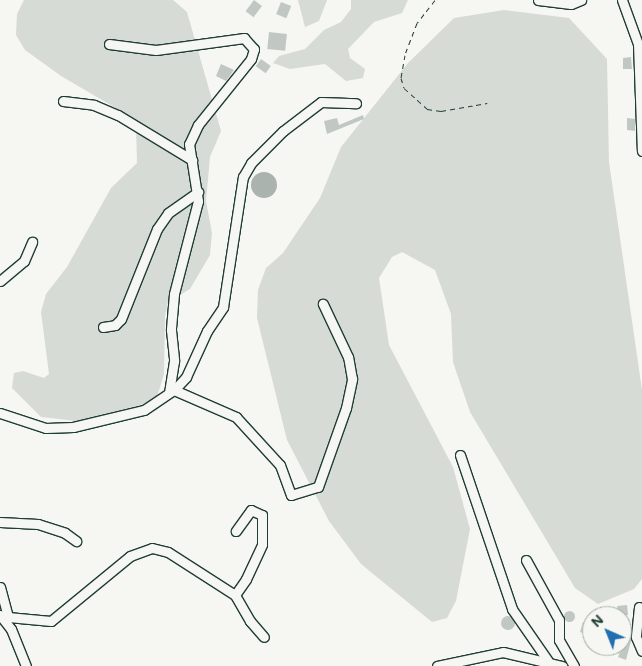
<!DOCTYPE html>
<html>
<head>
<meta charset="utf-8">
<style>
	body { margin:0 }
	#map { position:relative; width:642px; height:666px; overflow:hidden; background:#f6f6f2; font-family:Mali,sans-serif }
	div>[style] { position:absolute }
	.green>* { inset:0; background:#d6dbd6 }
	.water>* { inset:0; background:#aab3ae }
	.round { border-radius:50% }
	.building>* { inset:0; background:#c1c8c3; transform-origin:0 0 }
	.path>* { height:1px; margin-top:-0.5px; transform-origin:0; background:repeating-linear-gradient(90deg,#1f3d34 0 5px,transparent 0 9px) }
	.roads { filter:drop-shadow(1px 0 #1f3d34) drop-shadow(-1px 0 #1f3d34) drop-shadow(0 1px #1f3d34) drop-shadow(0 -1px #1f3d34) }
	.minor>* { height:9px; margin:-4.5px; padding:0 4.5px; transform-origin:4.5px; border-radius:4.5px; background:#f6f6f2 }
	span { translate:-50% -50%; white-space:nowrap; text-align:center; line-height:1.15; -webkit-text-stroke:4px #f6f6f2; paint-order:stroke }
	.north { position:absolute; left:582px; top:606px; width:50px; height:50px; box-sizing:border-box; background:#f6f6f2; border:1px solid #a0aca6; border-radius:50%; rotate:316deg; font-size:14px; font-weight:700; line-height:20px; text-align:center; color:#1f3d34 }
	.north::after { content:''; display:block; margin:auto; width:18px; height:22px; background:#1f6fb2; clip-path:polygon(50% 0,100% 100%,50% 72%,0 100%) }
</style>
</head>
<body>
<div id="map">
	<div class="green">
		<i style="clip-path:polygon(24px 0,173px 0,187px 12px,221px 131px,210px 157px,206px 201px,212px 233px,210px 255px,190px 289px,168px 302px,165px 316px,164px 374px,157px 397px,141px 405px,76px 421px,41px 417px,12px 388px,14px 373px,23px 371px,44px 378px,49px 374px,41px 312px,46px 294px,67px 267px,111px 188px,137px 163px,136px 127px,126px 114px,61px 76px,25px 50px,16px 35px,17px 14px)"></i>
		<i style="clip-path:polygon(298px 0,327px 0,319px 21px,305px 27px)"></i>
		<i style="clip-path:polygon(351px 0,408px 0,402px 13px,374px 22px,348px 49px,350px 58px,365px 69px,363px 78px,346px 81px,325px 64px,290px 69px,273px 63px,279px 56px,305px 49px,324px 30px,341px 22px,351px 9px)"></i>
		<i style="clip-path:polygon(504px 10px,569px 18px,607px 59px,609px 162px,642px 390px,642px 579px,634px 589px,598px 604px,575px 588px,470px 412px,453px 362px,451px 314px,435px 270px,402px 252px,392px 257px,379px 278px,389px 345px,453px 467px,470px 529px,456px 601px,447px 618px,432px 622px,361px 564px,329px 521px,287px 440px,257px 318px,258px 290px,266px 268px,283px 253px,320px 198px,341px 147px,408px 63px,454px 18px)"></i>
	</div>
	<div class="water">
		<i class="round" style="left:251px;top:172px;width:26px;height:26px"></i>
	</div>
	<div class="building">
		<i style="left:254px;top:0;width:10px;height:14px;rotate:37deg"></i>
		<i style="left:281px;top:2px;width:11px;height:13px;rotate:22deg"></i>
		<i style="left:269px;top:32px;width:18px;height:17px;rotate:6deg"></i>
		<i style="clip-path:polygon(631px 57px,632px 69px,623px 69px,623px 58px)"></i>
		<i style="left:261px;top:59px;width:12px;height:9px;rotate:35deg"></i>
		<i style="clip-path:polygon(221px 64px,234px 70px,226px 81px,216px 76px)"></i>
		<i style="clip-path:polygon(363px 115px,364px 119px,327px 134px,324px 121px,337px 118px,339px 125px)"></i>
		<i style="clip-path:polygon(627px 118px,635px 119px,635px 131px,627px 130px)"></i>
		<i style="left:627px;top:605px;width:10px;height:10px;rotate:84deg"></i>
		<i class="round" style="left:563.5px;top:610.5px;width:11px;height:11px"></i>
		<i class="round" style="left:501px;top:616px;width:14px;height:14px"></i>
		<i style="clip-path:polygon(583px 622px,592px 626px,592px 636px,580px 632px)"></i>
		<i style="clip-path:polygon(630px 632px,631px 641px,626px 660px,618px 657px,624px 642px,622px 633px)"></i>
	</div>
	<div class="path">
		<i style="left:435px;top:0;width:29px;rotate:128deg"></i>
		<i style="left:417px;top:23px;width:34px;rotate:111deg"></i>
		<i style="left:405px;top:55px;width:23px;rotate:100deg"></i>
		<i style="left:401px;top:78px;width:10px;rotate:73deg"></i>
		<i style="left:404px;top:88px;width:31px;rotate:42deg"></i>
		<i style="left:427px;top:109px;width:14px;rotate:8deg"></i>
		<i style="left:441px;top:111px;width:47px;rotate:-9.9deg"></i>
	</div>
	<div class="roads">
		<div class="minor">
			<i style="left:538px;top:0;width:33px;rotate:7deg"></i>
			<i style="left:571px;top:4px;width:11px;rotate:-22deg"></i>
			<i style="left:622px;top:0;width:47px;rotate:70deg"></i>
			<i style="left:638px;top:44px;width:107px;rotate:87.9deg"></i>
			<i style="left:109px;top:44px;width:47px;rotate:7.3deg"></i>
			<i style="left:156px;top:50px;width:89px;rotate:-7.8deg"></i>
			<i style="left:244px;top:38px;width:15px;rotate:48deg"></i>
			<i style="left:254px;top:49px;width:10px;rotate:107deg"></i>
			<i style="left:251px;top:59px;width:85px;rotate:128.8deg"></i>
			<i style="left:198px;top:125px;width:21px;rotate:115deg"></i>
			<i style="left:189px;top:144px;width:58px;rotate:81deg"></i>
			<i style="left:198px;top:201px;width:96px;rotate:104.5deg"></i>
			<i style="left:174px;top:294px;width:36px;rotate:95deg"></i>
			<i style="left:171px;top:330px;width:31px;rotate:84deg"></i>
			<i style="left:174px;top:361px;width:31px;rotate:99deg"></i>
			<i style="left:63px;top:101px;width:31px;rotate:7deg"></i>
			<i style="left:94px;top:105px;width:26px;rotate:23deg"></i>
			<i style="left:118px;top:115px;width:87px;rotate:31.3deg"></i>
			<i style="left:0;top:281px;width:31px;rotate:-40deg"></i>
			<i style="left:24px;top:261px;width:21px;rotate:-67deg"></i>
			<i style="left:103px;top:327px;width:12px;rotate:-9deg"></i>
			<i style="left:115px;top:325px;width:8px;rotate:-45deg"></i>
			<i style="left:121px;top:319px;width:97px;rotate:-68.2deg"></i>
			<i style="left:157px;top:229px;width:19px;rotate:-55deg"></i>
			<i style="left:168px;top:213px;width:37px;rotate:-35deg"></i>
			<i style="left:174px;top:390px;width:68px;rotate:23.5deg"></i>
			<i style="left:236px;top:417px;width:65px;rotate:47.5deg"></i>
			<i style="left:280px;top:465px;width:32px;rotate:70deg"></i>
			<i style="left:291px;top:495px;width:28px;rotate:-17deg"></i>
			<i style="left:318px;top:487px;width:84px;rotate:-70.5deg"></i>
			<i style="left:346px;top:408px;width:30px;rotate:-78deg"></i>
			<i style="left:352px;top:379px;width:22px;rotate:-100deg"></i>
			<i style="left:348px;top:357px;width:59px;rotate:-115.3deg"></i>
			<i style="left:0;top:413px;width:48px;rotate:18.1deg"></i>
			<i style="left:46px;top:428px;width:27px;rotate:-2deg"></i>
			<i style="left:73px;top:427px;width:73px;rotate:-13.5deg"></i>
			<i style="left:144px;top:410px;width:36px;rotate:-34deg"></i>
			<i style="left:174px;top:390px;width:18px;rotate:-47deg"></i>
			<i style="left:186px;top:377px;width:51px;rotate:-65.5deg"></i>
			<i style="left:207px;top:331px;width:29px;rotate:-56deg"></i>
			<i style="left:223px;top:307px;width:132px;rotate:-81.3deg"></i>
			<i style="left:243px;top:177px;width:16px;rotate:-60deg"></i>
			<i style="left:251px;top:163px;width:45px;rotate:-45deg"></i>
			<i style="left:283px;top:131px;width:48px;rotate:-37.3deg"></i>
			<i style="left:321px;top:102px;width:35px;rotate:2deg"></i>
			<i style="left:460px;top:455px;width:163px;rotate:71.3deg"></i>
			<i style="left:512px;top:609px;width:63px;rotate:55.3deg"></i>
			<i style="left:0;top:522px;width:38px;rotate:3deg"></i>
			<i style="left:38px;top:524px;width:28px;rotate:18deg"></i>
			<i style="left:65px;top:533px;width:14px;rotate:36deg"></i>
			<i style="left:526px;top:560px;width:68px;rotate:61.2deg"></i>
			<i style="left:559px;top:620px;width:20px;rotate:90deg"></i>
			<i style="left:559px;top:640px;width:30px;rotate:60deg"></i>
			<i style="left:0;top:587px;width:31px;rotate:75deg"></i>
			<i style="left:235px;top:595px;width:19px;rotate:-55deg"></i>
			<i style="left:246px;top:579px;width:38px;rotate:-65deg"></i>
			<i style="left:262px;top:544px;width:29px;rotate:-90deg"></i>
			<i style="left:262px;top:515px;width:12px;rotate:-156deg"></i>
			<i style="left:251px;top:510px;width:26px;rotate:126deg"></i>
			<i style="left:639px;top:607px;width:30px;rotate:96deg"></i>
			<i style="left:636px;top:637px;width:15px;rotate:67deg"></i>
			<i style="left:0;top:615px;width:18px;rotate:52deg"></i>
			<i style="left:11px;top:629px;width:40px;rotate:68deg"></i>
			<i style="left:8px;top:617px;width:43px;rotate:5.3deg"></i>
			<i style="left:51px;top:621px;width:102px;rotate:-39.4deg"></i>
			<i style="left:130px;top:556px;width:23px;rotate:-20deg"></i>
			<i style="left:152px;top:548px;width:16px;rotate:14deg"></i>
			<i style="left:168px;top:552px;width:80px;rotate:32.7deg"></i>
			<i style="left:235px;top:595px;width:30px;rotate:60deg"></i>
			<i style="left:250px;top:621px;width:21px;rotate:49deg"></i>
			<i style="left:437px;top:666px;width:67px;rotate:-12deg"></i>
			<i style="left:503px;top:652px;width:61px;rotate:13.3deg"></i>
		</div>
	</div>
	<div class="north">N</div>
</div>
</body>
</html>
